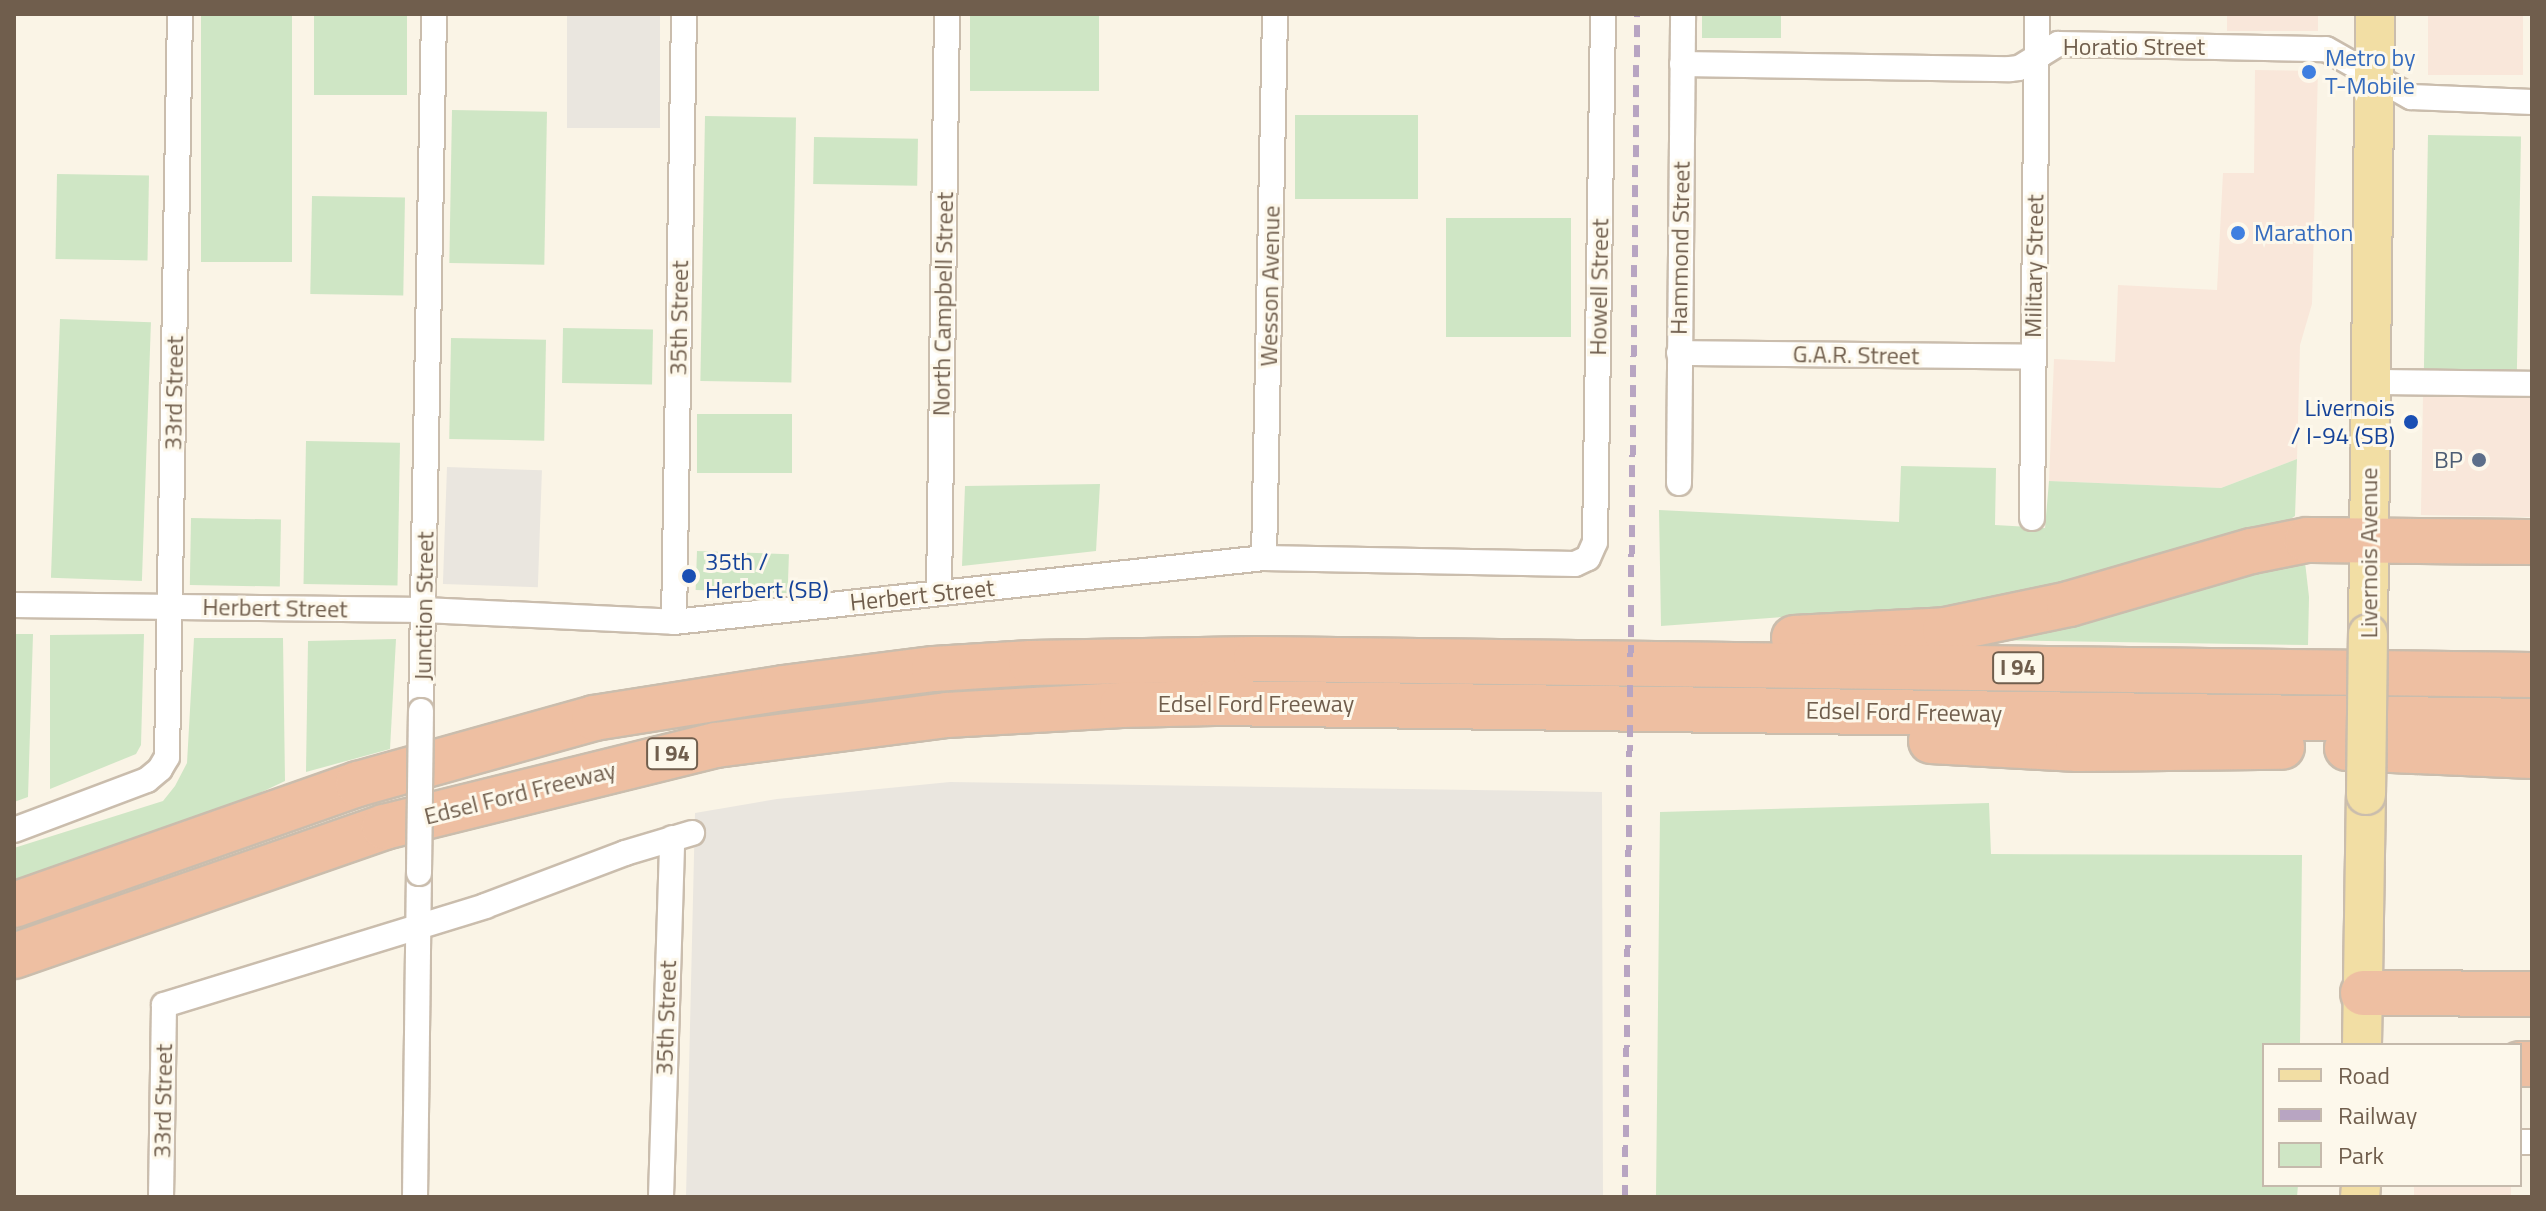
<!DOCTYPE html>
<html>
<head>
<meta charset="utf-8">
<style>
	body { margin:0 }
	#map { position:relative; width:2546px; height:1211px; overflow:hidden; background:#faf4e6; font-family:"Titillium Web",sans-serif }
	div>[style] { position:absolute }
	.commercial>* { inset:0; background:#f9e7da; transform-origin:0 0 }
	.industrial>* { inset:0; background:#eae6df; transform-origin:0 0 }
	.green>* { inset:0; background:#cfe6c5; transform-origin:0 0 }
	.roads { filter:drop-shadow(2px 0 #cabdad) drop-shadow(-2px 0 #cabdad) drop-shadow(0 2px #cabdad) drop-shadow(0 -2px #cabdad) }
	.street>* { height:24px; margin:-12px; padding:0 12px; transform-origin:12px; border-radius:12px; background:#fff }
	.primary>* { height:38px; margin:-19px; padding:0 19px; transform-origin:19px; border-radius:19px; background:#f2dea4 }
	.highway>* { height:44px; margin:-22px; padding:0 22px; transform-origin:22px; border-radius:22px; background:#eebfa2 }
	.rail>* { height:6px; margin-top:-3px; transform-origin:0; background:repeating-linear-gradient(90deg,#b8a5c2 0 12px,transparent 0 20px) }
	.bridges { filter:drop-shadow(2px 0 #cabdad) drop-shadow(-2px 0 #cabdad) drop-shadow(0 2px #cabdad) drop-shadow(0 -2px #cabdad) }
	.street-bridge>* { height:24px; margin:-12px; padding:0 12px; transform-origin:12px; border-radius:12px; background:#fff }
	.primary-bridge>* { height:38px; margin:-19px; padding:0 19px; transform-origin:19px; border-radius:19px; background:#f2dea4 }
	.dots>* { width:22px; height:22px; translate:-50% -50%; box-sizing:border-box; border:4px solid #fdf8eb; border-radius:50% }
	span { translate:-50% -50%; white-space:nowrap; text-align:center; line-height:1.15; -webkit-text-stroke:6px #fdf8eb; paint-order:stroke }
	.shield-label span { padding:2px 6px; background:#fdf8eb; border:2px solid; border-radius:6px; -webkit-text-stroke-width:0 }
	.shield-label { font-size:22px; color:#705e4d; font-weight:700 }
	.street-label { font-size:24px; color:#705e4d }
	.shop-label { font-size:24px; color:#366cbe }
	.left { translate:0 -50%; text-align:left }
	.transit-label { font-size:24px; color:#164399 }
	.right { translate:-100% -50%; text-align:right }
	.service-label { font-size:24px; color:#4e5e75 }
	.frame { position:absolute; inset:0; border:16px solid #705e4d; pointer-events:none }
	.legend { position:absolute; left:2262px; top:1043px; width:260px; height:144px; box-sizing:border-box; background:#fdf8eb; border:2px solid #c5baac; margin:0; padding:10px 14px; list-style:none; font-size:24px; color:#705e4d }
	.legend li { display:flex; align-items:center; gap:16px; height:40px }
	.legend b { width:40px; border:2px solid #c5baac }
</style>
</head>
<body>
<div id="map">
	<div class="commercial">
		<i style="left:2227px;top:14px;width:91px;height:17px"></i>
		<i style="left:2428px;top:14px;width:95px;height:61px"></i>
		<i style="clip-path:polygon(2255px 70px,2318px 71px,2312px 304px,2300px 345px,2297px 459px,2221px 488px,2049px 481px,2054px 359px,2115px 362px,2118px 285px,2217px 290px,2223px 173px,2254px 173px)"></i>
		<i style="left:2423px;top:396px;width:109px;height:119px;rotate:1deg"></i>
		<i style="left:2414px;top:1185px;width:97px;height:12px"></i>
	</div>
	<div class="industrial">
		<i style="left:567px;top:14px;width:93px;height:114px"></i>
		<i style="left:447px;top:467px;width:95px;height:117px;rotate:2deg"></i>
		<i style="clip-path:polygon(950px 782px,1602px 792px,1603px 1197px,686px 1197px,695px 813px,777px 799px)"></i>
	</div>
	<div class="green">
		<i style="left:201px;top:14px;width:91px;height:248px"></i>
		<i style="left:314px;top:14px;width:93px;height:81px"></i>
		<i style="left:970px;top:14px;width:129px;height:77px"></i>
		<i style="left:1702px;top:14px;width:79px;height:24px"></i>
		<i style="left:452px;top:110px;width:95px;height:153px;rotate:1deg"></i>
		<i style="left:1295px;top:115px;width:123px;height:84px"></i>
		<i style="left:705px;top:116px;width:91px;height:265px;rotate:1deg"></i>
		<i style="left:2428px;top:135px;width:93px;height:235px;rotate:1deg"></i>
		<i style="left:814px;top:137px;width:104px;height:47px;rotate:1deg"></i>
		<i style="left:57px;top:174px;width:92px;height:85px;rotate:1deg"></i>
		<i style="left:312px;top:196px;width:93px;height:98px;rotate:1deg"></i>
		<i style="left:1446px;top:218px;width:125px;height:119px"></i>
		<i style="left:60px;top:319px;width:91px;height:259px;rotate:2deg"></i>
		<i style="left:563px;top:328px;width:90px;height:55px;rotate:1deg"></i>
		<i style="left:451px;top:338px;width:95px;height:101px;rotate:1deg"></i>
		<i style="left:697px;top:414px;width:95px;height:59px"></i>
		<i style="left:306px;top:441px;width:94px;height:143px;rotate:1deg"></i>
		<i style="clip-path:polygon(2297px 459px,2295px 516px,2283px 524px,2025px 601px,1877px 619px,1877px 610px,1661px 626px,1659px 510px,1899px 522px,1901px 466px,1996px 468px,1995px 525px,2045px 528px,2049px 481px,2221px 488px)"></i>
		<i style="clip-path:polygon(1100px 484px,1096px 551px,962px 566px,965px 486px)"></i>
		<i style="left:191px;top:518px;width:90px;height:67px;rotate:1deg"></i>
		<i style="left:697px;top:551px;width:92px;height:39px;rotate:2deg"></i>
		<i style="clip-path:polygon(2305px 562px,2309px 597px,2308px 645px,1980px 640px,2158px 590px)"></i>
		<i style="clip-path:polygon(14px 634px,33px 634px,28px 797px,14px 802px)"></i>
		<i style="clip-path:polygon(144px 634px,141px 745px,136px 754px,50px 789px,50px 635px)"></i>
		<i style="clip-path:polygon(194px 638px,283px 638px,285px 781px,197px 823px,14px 882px,14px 848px,163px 801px,175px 786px,187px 763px)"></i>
		<i style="clip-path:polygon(396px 639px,390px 749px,306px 772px,308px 641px)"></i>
		<i style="clip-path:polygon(1989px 803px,1991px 854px,2302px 855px,2300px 1045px,2264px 1045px,2264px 1185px,2298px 1185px,2297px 1197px,1656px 1197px,1660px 812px)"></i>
	</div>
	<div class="roads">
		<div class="street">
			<i style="left:1682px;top:64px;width:328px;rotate:0.9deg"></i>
			<i style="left:2010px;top:69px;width:9px;rotate:-6deg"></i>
			<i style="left:2019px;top:68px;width:46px;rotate:-31.6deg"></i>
			<i style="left:2058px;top:44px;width:268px;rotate:1.1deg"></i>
			<i style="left:2326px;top:49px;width:98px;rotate:29.5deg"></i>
			<i style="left:2411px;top:97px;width:121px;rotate:2.4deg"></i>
			<i style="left:1679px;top:353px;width:354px;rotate:0.6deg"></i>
			<i style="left:2371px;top:382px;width:161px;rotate:0.7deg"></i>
			<i style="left:1679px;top:483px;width:469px;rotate:-89.5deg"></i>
			<i style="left:2032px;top:518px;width:504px;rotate:-89.43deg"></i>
			<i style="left:1264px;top:558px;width:544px;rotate:-88.84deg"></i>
			<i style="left:939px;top:593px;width:579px;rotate:-89.21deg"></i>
			<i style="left:14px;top:605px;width:410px;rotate:0.7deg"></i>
			<i style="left:424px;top:610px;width:250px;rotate:2.7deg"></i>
			<i style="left:674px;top:622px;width:593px;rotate:-6.19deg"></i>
			<i style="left:1264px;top:558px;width:311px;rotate:1.1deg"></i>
			<i style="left:1575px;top:564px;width:14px;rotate:-25deg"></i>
			<i style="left:1588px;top:558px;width:17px;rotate:-66deg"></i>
			<i style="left:1595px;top:542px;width:528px;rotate:-89.13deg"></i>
			<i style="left:674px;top:622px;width:608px;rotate:-89.06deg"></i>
			<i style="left:421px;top:711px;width:697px;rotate:-88.93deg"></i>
			<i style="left:14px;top:830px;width:142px;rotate:-20.6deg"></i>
			<i style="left:147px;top:780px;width:17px;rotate:-40deg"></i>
			<i style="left:160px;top:769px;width:14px;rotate:-60deg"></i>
			<i style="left:167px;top:757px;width:743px;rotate:-89deg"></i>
			<i style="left:2520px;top:1142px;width:12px"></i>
			<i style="left:161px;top:1197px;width:192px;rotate:-89.1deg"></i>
			<i style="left:164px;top:1005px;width:336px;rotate:-17.1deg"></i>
			<i style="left:485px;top:906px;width:150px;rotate:-20.7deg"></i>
			<i style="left:625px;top:853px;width:70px;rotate:-16.6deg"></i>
			<i style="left:415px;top:1197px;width:324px;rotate:-89.3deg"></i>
			<i style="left:661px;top:1197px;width:359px;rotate:-88.2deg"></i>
		</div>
		<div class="primary">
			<i style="left:2368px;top:634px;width:620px;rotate:-89.35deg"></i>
			<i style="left:2362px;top:1045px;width:250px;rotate:-89.1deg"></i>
			<i style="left:2360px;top:1197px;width:12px;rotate:-85deg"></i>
		</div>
		<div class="highway">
			<i style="left:1794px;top:638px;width:151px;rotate:-3deg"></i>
			<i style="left:1945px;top:630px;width:127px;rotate:-11.8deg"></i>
			<i style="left:2069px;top:604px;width:191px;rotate:-16.2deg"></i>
			<i style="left:2252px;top:551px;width:56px;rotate:-11.3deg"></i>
			<i style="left:2307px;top:540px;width:225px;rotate:0.5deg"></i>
			<i style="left:1931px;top:741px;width:147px;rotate:3.1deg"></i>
			<i style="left:2078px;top:749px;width:204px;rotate:-0.6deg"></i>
			<i style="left:2347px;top:748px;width:185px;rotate:2.5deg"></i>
			<i style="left:14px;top:905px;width:365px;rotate:-19.4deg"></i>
			<i style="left:358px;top:784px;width:245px;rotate:-15.6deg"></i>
			<i style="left:594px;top:718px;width:191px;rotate:-9deg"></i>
			<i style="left:783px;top:688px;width:152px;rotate:-7.2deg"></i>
			<i style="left:934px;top:669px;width:97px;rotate:-3.5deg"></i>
			<i style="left:1031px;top:663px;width:225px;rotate:-1deg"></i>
			<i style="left:1256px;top:659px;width:1276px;rotate:0.72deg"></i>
			<i style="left:14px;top:956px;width:392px;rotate:-19.2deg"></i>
			<i style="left:384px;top:827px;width:342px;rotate:-13.9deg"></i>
			<i style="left:716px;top:745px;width:233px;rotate:-7.4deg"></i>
			<i style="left:947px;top:715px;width:175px;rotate:-3.3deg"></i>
			<i style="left:1122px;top:705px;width:93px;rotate:-1.2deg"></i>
			<i style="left:1215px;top:703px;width:1317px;rotate:0.78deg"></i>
			<i style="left:2363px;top:993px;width:169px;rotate:0.3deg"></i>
			<i style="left:2520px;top:1064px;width:12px"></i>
		</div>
	</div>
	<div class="rail">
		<i style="left:1625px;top:1197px;width:1183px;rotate:-89.42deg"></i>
	</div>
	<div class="bridges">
		<div class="street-bridge">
			<i style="left:419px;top:873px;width:162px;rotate:-89.3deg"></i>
		</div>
		<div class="primary-bridge">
			<i style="left:2366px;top:795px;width:161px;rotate:-89.3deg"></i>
		</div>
	</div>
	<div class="dots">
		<i style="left:2309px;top:72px;background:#3f7fe0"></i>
		<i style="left:2238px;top:233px;background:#3f7fe0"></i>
		<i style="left:2411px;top:422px;background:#1a4fb4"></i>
		<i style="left:2479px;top:460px;background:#5c6f8a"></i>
		<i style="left:689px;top:576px;background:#1a4fb4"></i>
	</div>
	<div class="shield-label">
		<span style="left:2018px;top:668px">I 94</span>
		<span style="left:672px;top:754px">I 94</span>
	</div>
	<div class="street-label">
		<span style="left:2134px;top:47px">Horatio Street</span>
		<span style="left:1680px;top:248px;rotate:-89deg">Hammond Street</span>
		<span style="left:2034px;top:266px;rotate:-89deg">Military Street</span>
		<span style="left:1270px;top:286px;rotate:-89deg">Wesson Avenue</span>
		<span style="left:1599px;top:287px;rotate:-89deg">Howell Street</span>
		<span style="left:943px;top:304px;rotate:-89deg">North Campbell Street</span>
		<span style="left:679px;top:318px;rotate:-89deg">35th Street</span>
		<span style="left:1856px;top:355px;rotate:1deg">G.A.R. Street</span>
		<span style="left:174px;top:393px;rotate:-89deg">33rd Street</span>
		<span style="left:2369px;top:553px;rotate:-90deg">Livernois Avenue</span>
		<span style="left:922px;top:595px;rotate:-6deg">Herbert Street</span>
		<span style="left:424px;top:606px;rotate:-89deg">Junction Street</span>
		<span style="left:275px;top:608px;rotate:1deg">Herbert Street</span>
		<span style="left:1256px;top:704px">Edsel Ford Freeway</span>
		<span style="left:1904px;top:712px;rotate:1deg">Edsel Ford Freeway</span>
		<span style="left:520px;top:793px;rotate:-14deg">Edsel Ford Freeway</span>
		<span style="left:666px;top:1018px;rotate:-88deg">35th Street</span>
		<span style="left:163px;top:1101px;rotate:-89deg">33rd Street</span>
	</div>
	<div class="shop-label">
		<span class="left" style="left:2325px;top:72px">Metro by<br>T-Mobile</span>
		<span class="left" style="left:2254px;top:233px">Marathon</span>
	</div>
	<div class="transit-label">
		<span class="right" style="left:2395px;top:422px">Livernois<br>/ I-94 (SB)</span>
		<span class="left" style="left:705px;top:576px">35th /<br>Herbert (SB)</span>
	</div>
	<div class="service-label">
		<span class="right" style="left:2463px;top:460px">BP</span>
	</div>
	<div class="frame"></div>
	<ul class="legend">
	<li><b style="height:10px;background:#f2dea4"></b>Road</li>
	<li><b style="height:10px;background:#b8a5c2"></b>Railway</li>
	<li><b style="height:22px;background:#cfe6c5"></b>Park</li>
	</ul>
</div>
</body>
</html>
